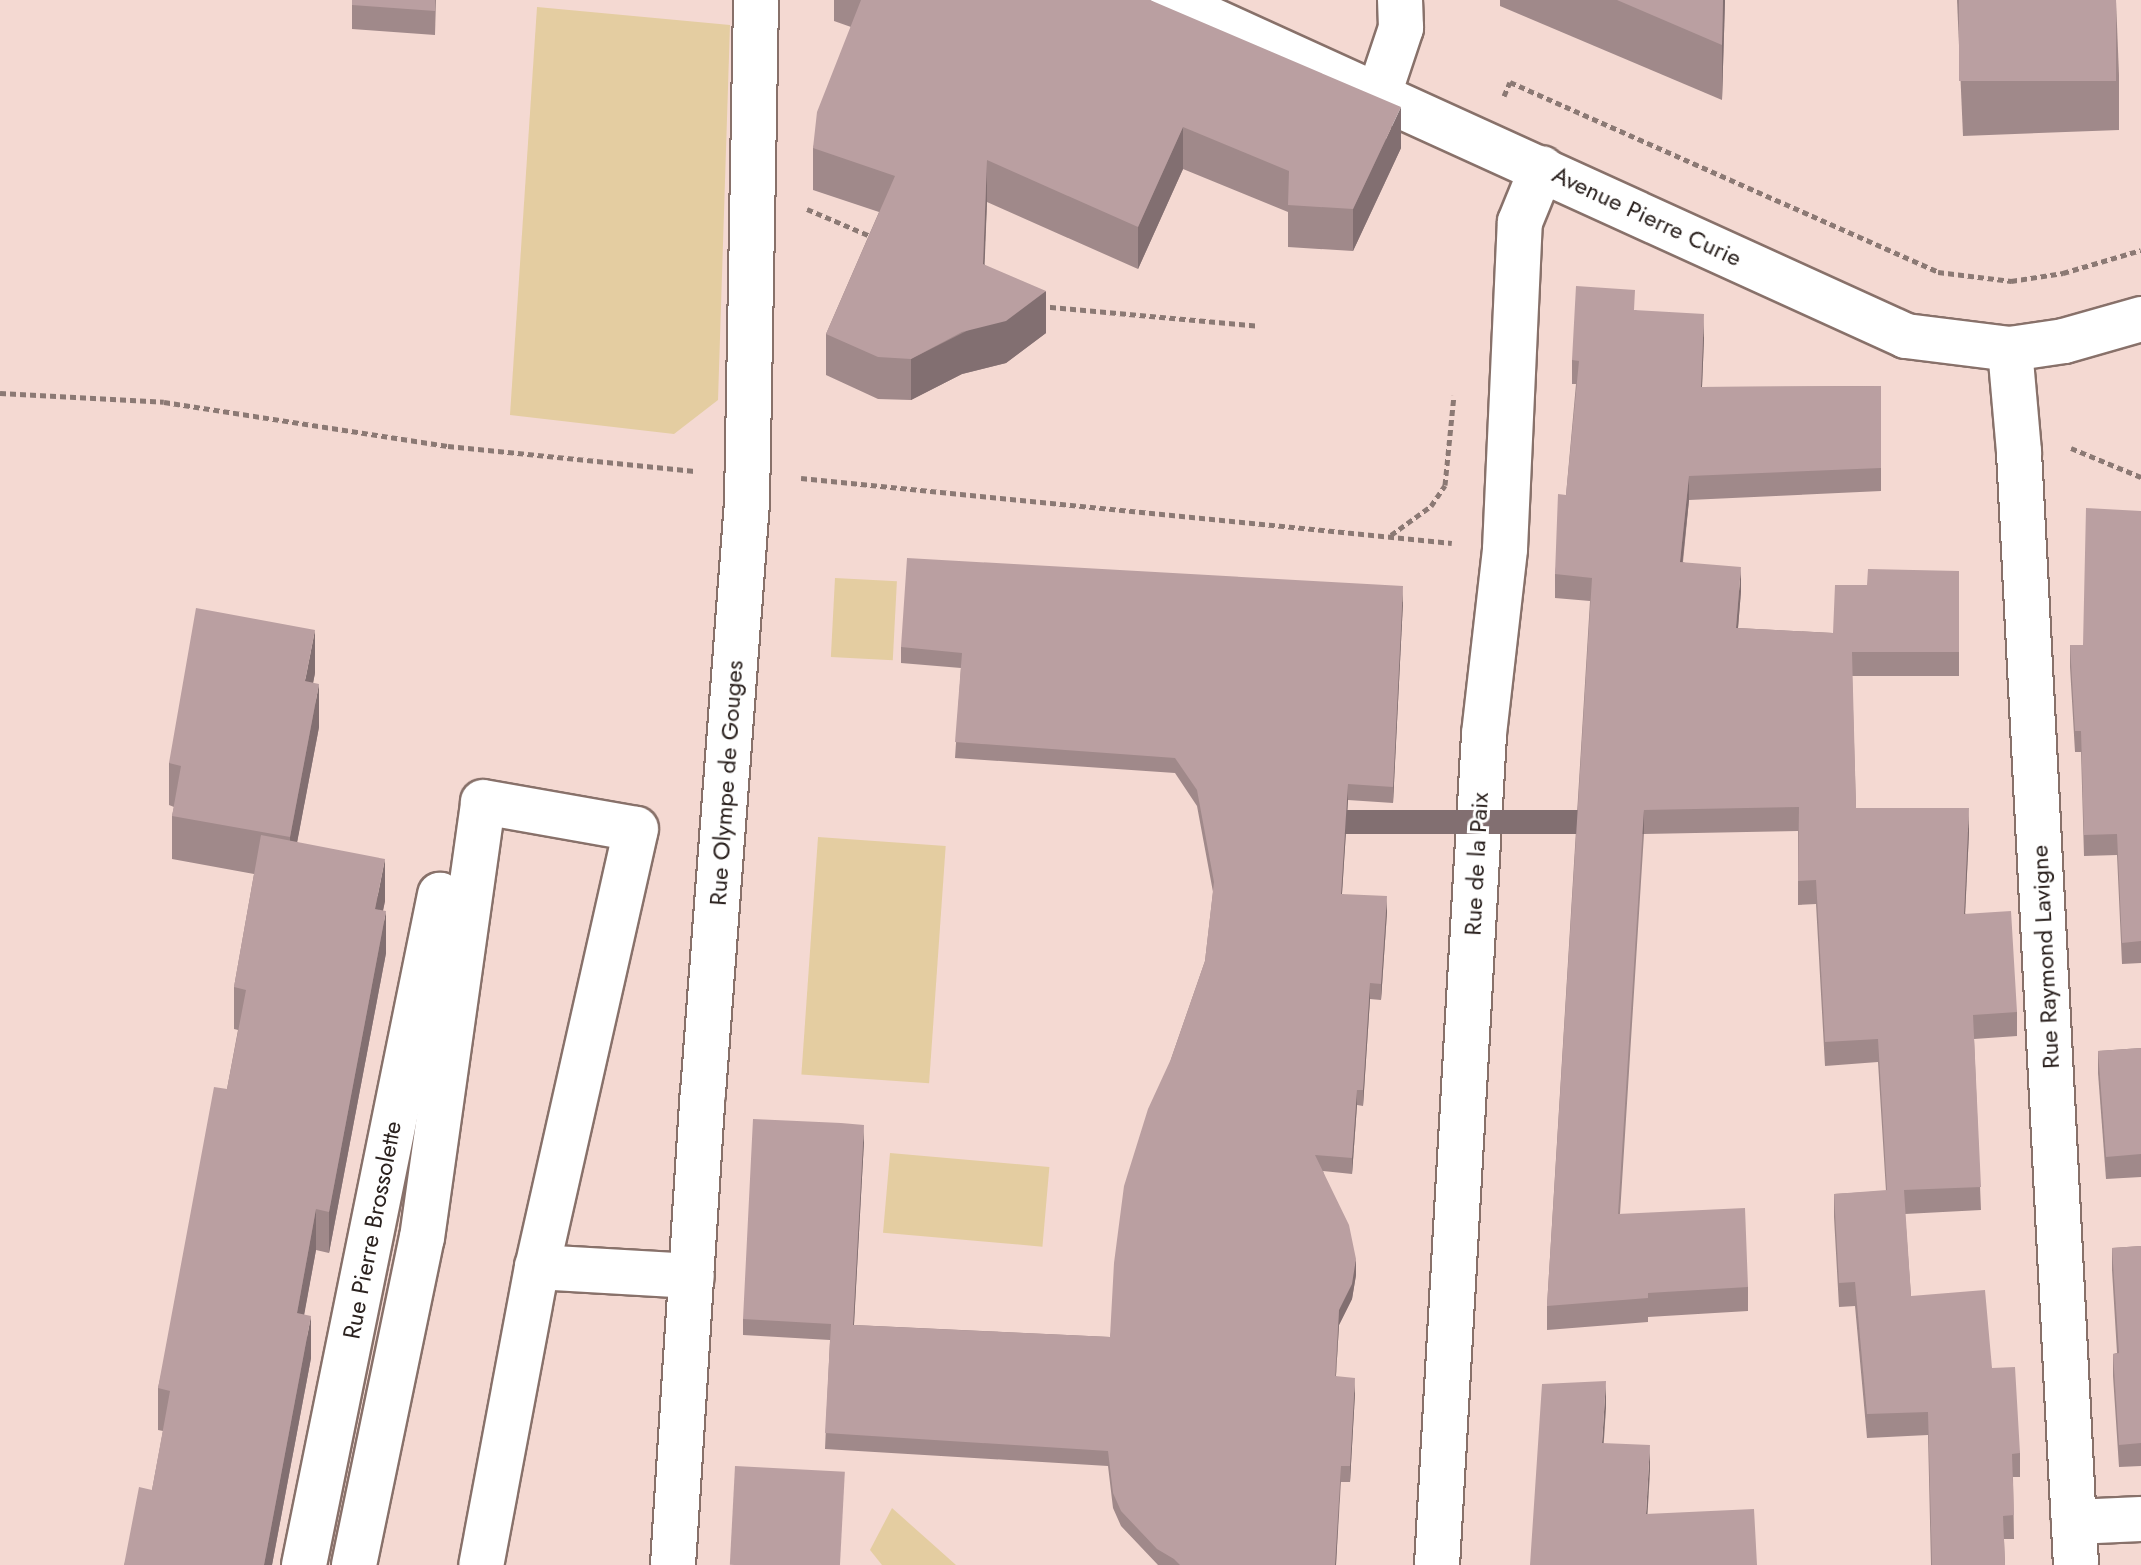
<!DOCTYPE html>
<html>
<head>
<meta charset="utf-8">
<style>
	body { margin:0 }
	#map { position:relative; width:2141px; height:1565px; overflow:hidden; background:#f4d9d2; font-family:Jost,sans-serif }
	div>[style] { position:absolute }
	.green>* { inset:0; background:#e4cda1; transform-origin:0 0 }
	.path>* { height:5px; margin-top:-2.5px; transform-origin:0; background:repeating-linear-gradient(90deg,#8b7974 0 6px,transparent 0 10px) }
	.roads { filter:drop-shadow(2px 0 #88716a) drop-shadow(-2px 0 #88716a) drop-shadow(0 2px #88716a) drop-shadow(0 -2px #88716a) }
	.minor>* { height:44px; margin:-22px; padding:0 22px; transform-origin:22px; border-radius:22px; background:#fff }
	.wall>* { inset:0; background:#a0898a }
	.shaded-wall>* { inset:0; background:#826f71; transform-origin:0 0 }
	.building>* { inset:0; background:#ba9fa1; transform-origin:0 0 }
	span { translate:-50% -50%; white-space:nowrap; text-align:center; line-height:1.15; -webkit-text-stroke:6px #fff; paint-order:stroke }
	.street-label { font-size:24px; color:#2b221f }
</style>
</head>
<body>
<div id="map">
	<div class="green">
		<i style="clip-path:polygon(537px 7px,730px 25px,718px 400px,674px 434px,510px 415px)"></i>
		<i style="left:835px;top:578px;width:62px;height:79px;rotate:3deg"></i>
		<i style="left:818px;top:837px;width:128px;height:238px;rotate:4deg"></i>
		<i style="left:890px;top:1153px;width:160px;height:80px;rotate:5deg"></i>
		<i style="clip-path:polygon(892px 1508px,956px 1565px,882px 1565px,870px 1550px)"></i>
	</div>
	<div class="path">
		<i style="left:1504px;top:96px;width:15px;rotate:-67deg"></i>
		<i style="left:1510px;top:82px;width:468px;rotate:23.9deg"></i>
		<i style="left:1938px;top:272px;width:74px;rotate:7deg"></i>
		<i style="left:2011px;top:281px;width:53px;rotate:-8.7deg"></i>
		<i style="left:2063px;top:273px;width:81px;rotate:-16.4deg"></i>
		<i style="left:807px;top:209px;width:74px;rotate:23.1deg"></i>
		<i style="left:1040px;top:306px;width:219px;rotate:5.2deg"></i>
		<i style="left:0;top:393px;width:164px;rotate:3.1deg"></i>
		<i style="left:164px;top:402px;width:287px;rotate:8.8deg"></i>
		<i style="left:448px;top:446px;width:248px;rotate:5.8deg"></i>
		<i style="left:2071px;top:448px;width:76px;rotate:22.5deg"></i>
		<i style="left:801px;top:478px;width:654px;rotate:5.7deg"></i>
		<i style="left:1391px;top:535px;width:49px;rotate:-35.9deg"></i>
		<i style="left:1431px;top:506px;width:25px;rotate:-56deg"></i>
		<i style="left:1445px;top:485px;width:90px;rotate:-84.3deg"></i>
	</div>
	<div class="roads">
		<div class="minor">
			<i style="left:1168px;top:0;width:811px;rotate:24.48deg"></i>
			<i style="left:1906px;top:336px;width:105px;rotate:7.1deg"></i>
			<i style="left:2010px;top:349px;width:55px;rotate:-8.4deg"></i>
			<i style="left:2064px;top:341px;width:80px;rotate:-15.9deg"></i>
			<i style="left:1379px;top:94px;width:70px;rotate:-71.6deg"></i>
			<i style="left:1401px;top:28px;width:28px;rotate:-92deg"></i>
			<i style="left:2010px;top:349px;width:103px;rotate:85deg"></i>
			<i style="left:2019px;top:452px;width:1114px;rotate:87.07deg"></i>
			<i style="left:537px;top:1267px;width:155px;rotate:3.3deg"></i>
			<i style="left:2074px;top:1522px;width:67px;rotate:-2.6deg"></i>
			<i style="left:304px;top:1565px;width:684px;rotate:-78.53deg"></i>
			<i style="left:354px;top:1565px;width:334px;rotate:-78.3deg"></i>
			<i style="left:422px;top:1238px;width:440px;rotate:-82deg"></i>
			<i style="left:483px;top:802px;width:155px;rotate:10deg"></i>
			<i style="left:636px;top:829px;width:449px;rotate:102.7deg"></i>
			<i style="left:537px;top:1267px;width:303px;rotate:100.6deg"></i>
			<i style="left:673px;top:1565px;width:473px;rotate:-86.4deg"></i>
			<i style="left:703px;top:1093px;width:593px;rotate:-85.74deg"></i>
			<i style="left:747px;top:502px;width:502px;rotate:-88.97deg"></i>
			<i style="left:1437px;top:1565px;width:832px;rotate:-86.76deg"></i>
			<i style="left:1484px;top:734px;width:186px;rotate:-83.5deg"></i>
			<i style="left:1505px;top:549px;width:327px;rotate:-87.4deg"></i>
			<i style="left:1520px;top:222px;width:58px;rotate:-67.8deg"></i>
		</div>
	</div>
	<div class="wall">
		<i style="clip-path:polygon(352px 0,436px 0,435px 35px,352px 29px)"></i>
		<i style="clip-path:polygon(834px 0,1150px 0,1401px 148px,1353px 251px,1288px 247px,1288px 212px,1183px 169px,1138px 269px,987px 202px,984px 264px,1046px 333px,1006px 363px,962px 374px,911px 400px,878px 399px,826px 375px,826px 334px,879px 212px,813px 190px,813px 148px,851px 27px,834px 21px)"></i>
		<i style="clip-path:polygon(1500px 0,1725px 0,1722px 100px,1500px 6px)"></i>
		<i style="clip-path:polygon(1957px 0,2116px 0,2119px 75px,2119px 130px,1963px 136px)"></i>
		<i style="clip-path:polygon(1635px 310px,1704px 338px,1702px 387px,1881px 386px,1881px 491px,1689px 500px,1683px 562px,1741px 591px,1738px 628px,1833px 633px,1867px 585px,1959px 571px,1959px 676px,1852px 676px,1856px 808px,1969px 832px,1965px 913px,2017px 1012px,2017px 1036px,1974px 1039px,1981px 1210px,1905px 1214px,1911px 1296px,1992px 1368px,2020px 1453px,2020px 1477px,2013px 1477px,2014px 1539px,2004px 1539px,2005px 1565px,1931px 1565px,1928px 1435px,1867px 1438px,1855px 1306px,1839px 1307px,1834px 1217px,1834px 1194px,1886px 1191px,1878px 1062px,1825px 1066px,1816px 904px,1798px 905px,1798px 831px,1644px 834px,1620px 1214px,1748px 1287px,1748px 1311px,1648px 1317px,1648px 1322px,1547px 1330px,1547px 1306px,1590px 601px,1555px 598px,1555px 574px,1566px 495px,1576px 384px,1572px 384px,1572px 360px)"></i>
		<i style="clip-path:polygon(2141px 511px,2141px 963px,2122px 964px,2117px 855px,2084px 856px,2081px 752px,2075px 752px,2070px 667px,2070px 645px,2083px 645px)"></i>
		<i style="clip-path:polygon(1403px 602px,1393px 803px,1348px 800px,1342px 894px,1387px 912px,1381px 1000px,1370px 999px,1363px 1106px,1357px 1105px,1352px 1174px,1323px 1171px,1356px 1275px,1352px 1299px,1339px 1325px,1336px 1376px,1355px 1393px,1350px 1482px,1341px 1482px,1336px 1565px,1158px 1565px,1121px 1526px,1113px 1508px,1108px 1466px,825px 1449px,830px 1340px,743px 1335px,743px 1319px,864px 1141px,854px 1325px,1110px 1337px,1171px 1059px,1205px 961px,1213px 892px,1197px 806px,1175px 773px,955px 758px,961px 668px,901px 663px,901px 647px)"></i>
		<i style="clip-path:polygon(315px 673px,313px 683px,319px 727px,297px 842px,385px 901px,383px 910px,386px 953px,329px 1253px,316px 1250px,304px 1314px,311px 1358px,272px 1565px,124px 1565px,152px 1490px,163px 1431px,158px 1430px,158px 1388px,227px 1089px,238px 1030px,234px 1029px,234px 987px,254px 874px,172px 859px,172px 816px,174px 807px,169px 805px,169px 763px)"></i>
		<i style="clip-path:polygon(2141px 1048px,2141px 1177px,2106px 1179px,2098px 1073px,2098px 1051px)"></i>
		<i style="clip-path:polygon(2141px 1246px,2141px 1466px,2119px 1467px,2113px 1376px,2113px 1354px,2117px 1353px,2112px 1270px,2112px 1248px)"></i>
	</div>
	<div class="shaded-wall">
		<i style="clip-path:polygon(1723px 0,1725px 0,1722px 100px,1722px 45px)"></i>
		<i style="clip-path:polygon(1401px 107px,1401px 148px,1353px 251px,1353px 209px)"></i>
		<i style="clip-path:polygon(1183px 127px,1183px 169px,1138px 269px,1138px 227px)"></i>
		<i style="clip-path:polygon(987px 160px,987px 202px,983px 306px,983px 264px)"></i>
		<i style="clip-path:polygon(1046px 291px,1046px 333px,1006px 363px,962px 374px,911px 400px,911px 359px)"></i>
		<i style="clip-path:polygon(1704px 314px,1704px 338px,1701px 411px,1701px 387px)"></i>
		<i style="clip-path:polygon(1689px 476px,1689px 500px,1680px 585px,1680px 562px)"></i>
		<i style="clip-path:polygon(1741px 567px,1741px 591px,1736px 652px,1736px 628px)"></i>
		<i style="clip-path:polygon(1403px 586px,1403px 602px,1393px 803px,1393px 787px)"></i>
		<i style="clip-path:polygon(315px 630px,315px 673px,305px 724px,305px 681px)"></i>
		<i style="clip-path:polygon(319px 684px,319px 727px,290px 880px,290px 837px)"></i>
		<i style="clip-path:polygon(1348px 784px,1348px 800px,1341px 909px,1341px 894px)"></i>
		<i style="clip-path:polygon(1969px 808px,1969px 832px,1964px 937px,1964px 914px)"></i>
		<i style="left:1644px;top:810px;width:24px;height:405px;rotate:90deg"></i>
		<i style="clip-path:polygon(385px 859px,385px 901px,375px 950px,375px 909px)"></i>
		<i style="clip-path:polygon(1387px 896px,1387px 912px,1381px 1000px,1381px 984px)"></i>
		<i style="clip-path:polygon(386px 911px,386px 953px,329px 1253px,329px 1212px)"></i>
		<i style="clip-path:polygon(1370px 983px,1370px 999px,1363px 1106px,1363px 1090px)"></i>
		<i style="clip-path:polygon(1357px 1090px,1357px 1105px,1352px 1174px,1352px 1158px)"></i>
		<i style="clip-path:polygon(864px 1125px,864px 1141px,853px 1341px,853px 1325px)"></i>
		<i style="clip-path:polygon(316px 1209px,316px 1250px,297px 1354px,297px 1313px)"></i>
		<i style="clip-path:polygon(1356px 1259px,1356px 1275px,1352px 1299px,1339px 1325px,1335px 1392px,1339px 1310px)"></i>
		<i style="clip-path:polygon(311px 1316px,311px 1358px,272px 1565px,264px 1565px)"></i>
		<i style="clip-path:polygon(1355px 1378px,1355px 1393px,1350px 1482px,1350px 1466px)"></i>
		<i style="clip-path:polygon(1606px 1381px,1606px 1408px,1602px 1469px,1602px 1443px)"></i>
		<i style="clip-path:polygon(1650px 1445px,1650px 1471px,1646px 1540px,1646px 1514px)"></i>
		<i style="clip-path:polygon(1341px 1466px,1336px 1565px,1335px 1565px)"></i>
	</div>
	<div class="building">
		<i style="clip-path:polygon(352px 0,435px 0,435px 11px,352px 5px)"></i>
		<i style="clip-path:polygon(861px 0,1150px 0,1401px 107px,1353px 209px,1288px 205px,1289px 171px,1183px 127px,1138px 227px,987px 160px,983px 264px,1046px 291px,1006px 321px,962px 332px,911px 359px,878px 357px,826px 334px,895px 176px,813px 148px,817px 112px)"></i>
		<i style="clip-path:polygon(1617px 0,1723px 0,1722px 45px)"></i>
		<i style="left:1959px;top:0;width:157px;height:81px"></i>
		<i style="clip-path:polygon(1576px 286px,1635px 290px,1634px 310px,1704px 314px,1701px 387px,1881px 386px,1881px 468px,1689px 476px,1680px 562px,1741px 567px,1736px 628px,1833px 633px,1835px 585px,1867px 585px,1868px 569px,1959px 571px,1959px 652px,1852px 652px,1856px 808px,1969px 808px,1964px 914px,2011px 911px,2017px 1012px,1973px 1015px,1981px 1187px,1904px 1190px,1911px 1296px,1985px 1290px,1992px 1368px,2015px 1367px,2020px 1453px,2012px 1454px,2014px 1515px,2003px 1516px,2005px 1565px,1932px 1565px,1928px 1412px,1867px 1414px,1855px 1282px,1839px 1283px,1834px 1194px,1887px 1190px,1878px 1039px,1825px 1042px,1816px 880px,1798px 881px,1799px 807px,1644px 810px,1618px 1214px,1745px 1208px,1748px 1287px,1648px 1293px,1648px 1298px,1547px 1306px,1592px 578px,1555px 574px,1558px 494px,1566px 495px,1579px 361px,1572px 360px)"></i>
		<i style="clip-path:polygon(2086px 508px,2141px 511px,2141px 941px,2122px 943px,2117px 834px,2084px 835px,2081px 731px,2075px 731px,2070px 645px,2083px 645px)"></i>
		<i style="clip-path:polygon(907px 558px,1403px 586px,1393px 787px,1348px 784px,1341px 894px,1387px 896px,1381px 984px,1370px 983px,1363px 1090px,1357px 1090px,1352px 1158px,1315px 1155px,1349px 1225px,1356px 1259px,1352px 1284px,1339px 1310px,1335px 1376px,1355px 1378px,1350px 1466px,1341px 1466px,1335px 1565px,1180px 1565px,1174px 1559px,1157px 1549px,1121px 1511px,1113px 1493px,1108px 1451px,825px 1433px,831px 1324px,743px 1319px,753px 1119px,841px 1123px,864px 1125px,853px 1325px,1110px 1337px,1114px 1263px,1124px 1186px,1148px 1109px,1171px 1059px,1205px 961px,1214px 882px,1197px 790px,1175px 758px,955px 742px,962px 653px,901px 647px)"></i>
		<i style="clip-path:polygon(196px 608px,315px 630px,305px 681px,319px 684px,290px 837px,172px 816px,181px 766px,169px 763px)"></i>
		<i style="clip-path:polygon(261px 835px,385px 859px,375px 909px,386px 911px,329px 1212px,316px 1209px,297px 1313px,311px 1316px,264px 1565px,124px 1565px,139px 1487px,152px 1490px,170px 1391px,158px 1388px,214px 1087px,227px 1089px,246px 990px,234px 987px)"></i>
		<i style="clip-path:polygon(2141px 1048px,2141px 1154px,2106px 1157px,2098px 1051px)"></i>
		<i style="clip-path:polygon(2141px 1246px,2141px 1443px,2119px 1445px,2113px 1354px,2119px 1353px,2112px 1248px)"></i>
		<i style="clip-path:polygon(1606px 1381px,1602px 1443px,1650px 1445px,1646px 1514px,1754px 1509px,1757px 1565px,1530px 1565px,1542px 1384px)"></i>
		<i style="left:735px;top:1466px;width:110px;height:99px;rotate:3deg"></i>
	</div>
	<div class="street-label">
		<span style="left:1647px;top:216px;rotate:25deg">Avenue Pierre Curie</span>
		<span style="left:726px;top:783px;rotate:-86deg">Rue Olympe de Gouges</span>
		<span style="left:1476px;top:864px;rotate:-87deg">Rue de la Paix</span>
		<span style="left:2045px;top:957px;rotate:-93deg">Rue Raymond Lavigne</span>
		<span style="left:372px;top:1230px;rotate:-79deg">Rue Pierre Brossolette</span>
	</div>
</div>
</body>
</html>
